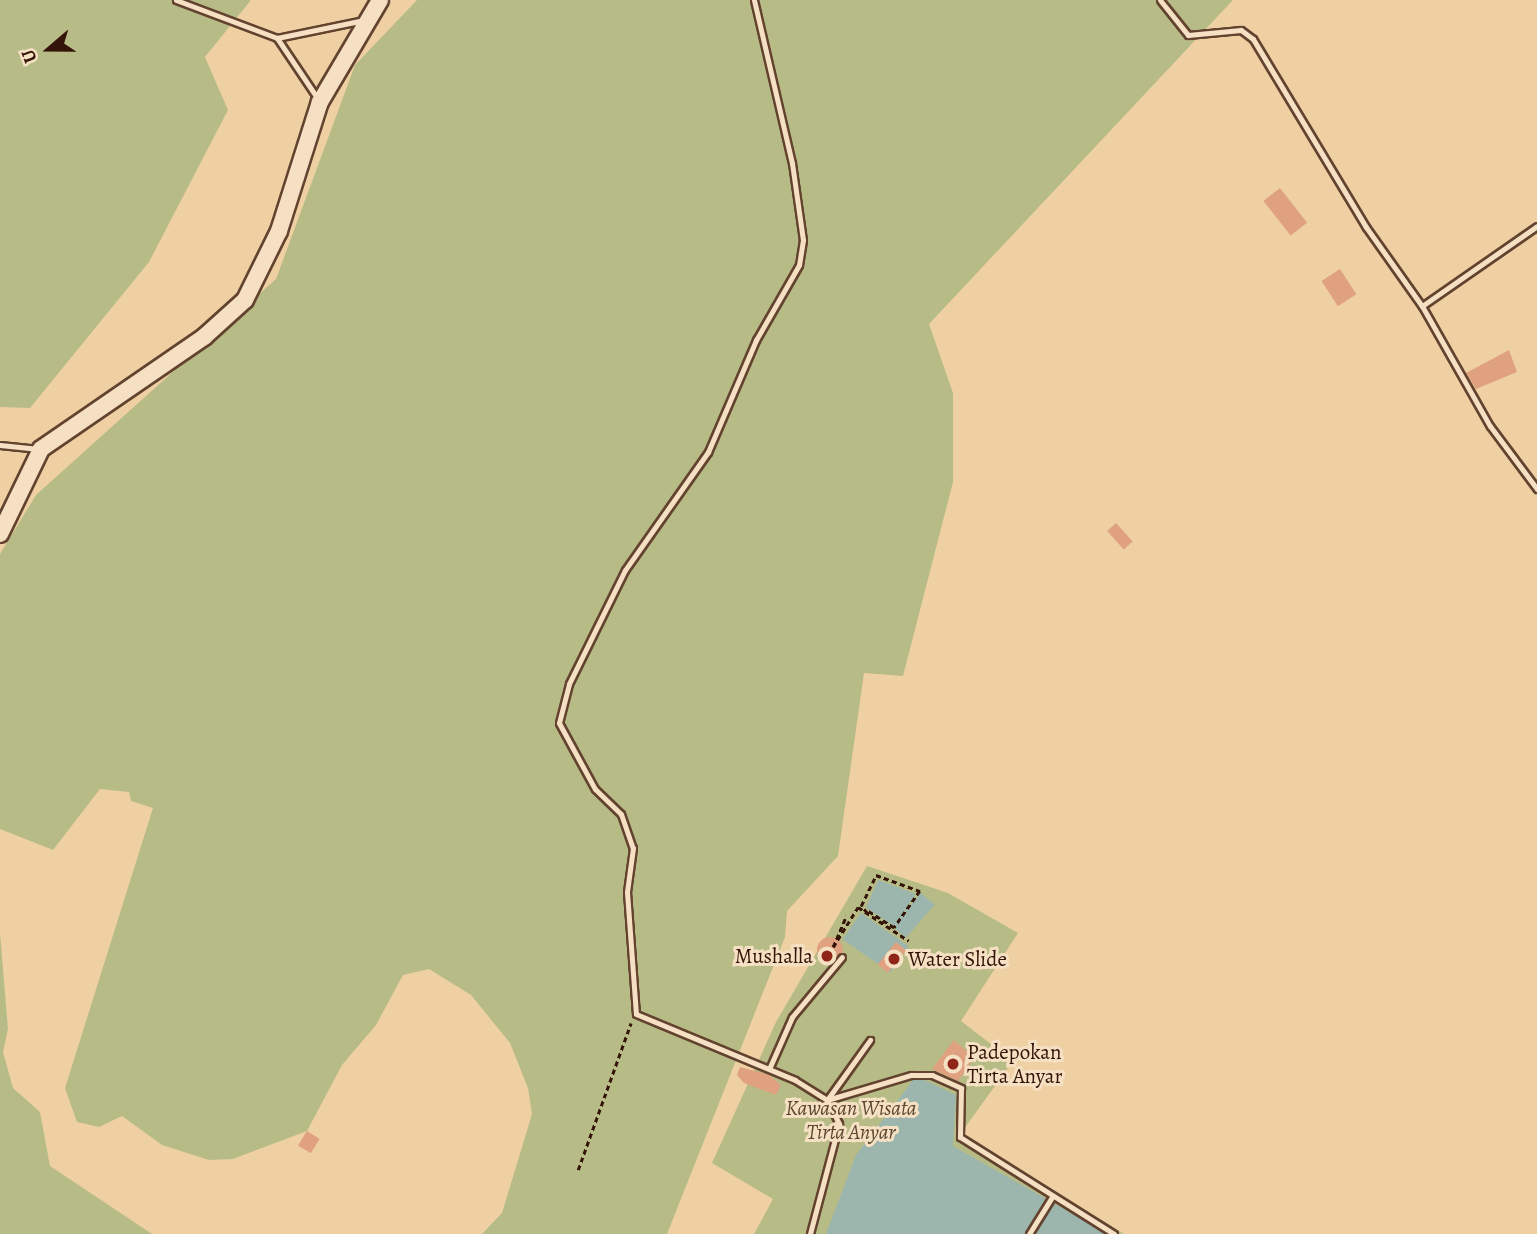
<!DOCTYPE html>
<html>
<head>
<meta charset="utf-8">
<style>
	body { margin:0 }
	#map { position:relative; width:1537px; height:1234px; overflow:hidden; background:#efd0a3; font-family:Alegreya,serif }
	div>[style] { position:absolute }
	.green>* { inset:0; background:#b7bc87 }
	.water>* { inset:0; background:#9cb5ad; transform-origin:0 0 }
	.building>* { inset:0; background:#e0a180; transform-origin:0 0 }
	.round { border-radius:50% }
	.path>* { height:2.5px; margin-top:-1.25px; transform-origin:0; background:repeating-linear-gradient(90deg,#341408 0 5px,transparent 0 8.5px) }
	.roads { filter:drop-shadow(2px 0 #63432f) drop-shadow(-2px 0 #63432f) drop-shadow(0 2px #63432f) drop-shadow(0 -2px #63432f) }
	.service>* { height:5px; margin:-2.5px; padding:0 2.5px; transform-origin:2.5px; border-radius:2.5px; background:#f5e0c3 }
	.secondary>* { height:16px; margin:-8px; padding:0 8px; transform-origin:8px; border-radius:8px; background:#f5e0c3 }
	.dots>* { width:19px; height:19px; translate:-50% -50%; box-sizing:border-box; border:4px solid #f5e0c3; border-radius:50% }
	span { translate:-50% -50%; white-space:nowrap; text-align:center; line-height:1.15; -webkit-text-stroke:6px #f5e0c3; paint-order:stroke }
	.poi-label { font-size:21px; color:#341408 }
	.right { translate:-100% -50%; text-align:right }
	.left { translate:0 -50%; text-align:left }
	.park-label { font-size:21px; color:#5b462e; font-style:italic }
	.north { position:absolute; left:14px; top:14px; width:70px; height:70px; -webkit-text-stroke:5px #f5e0c3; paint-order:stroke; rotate:250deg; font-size:19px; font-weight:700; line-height:28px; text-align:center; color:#341408 }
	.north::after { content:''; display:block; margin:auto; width:24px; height:32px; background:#341408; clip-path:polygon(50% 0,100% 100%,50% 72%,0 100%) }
</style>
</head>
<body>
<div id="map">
	<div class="green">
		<i style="clip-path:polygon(0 0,251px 0,205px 57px,228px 110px,149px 262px,30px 408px,0 407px)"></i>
		<i style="clip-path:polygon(417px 0,1233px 0,929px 324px,953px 393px,953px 482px,903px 676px,864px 673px,838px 856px,787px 911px,785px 937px,667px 1234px,482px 1234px,502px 1213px,532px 1114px,528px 1088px,510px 1043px,471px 995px,429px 969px,403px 975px,376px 1025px,342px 1065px,307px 1131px,233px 1159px,209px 1160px,162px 1145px,122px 1116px,99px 1127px,77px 1122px,65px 1088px,153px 808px,131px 801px,129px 792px,100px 789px,53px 850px,0 829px,0 554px,36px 495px,276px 279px,355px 65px)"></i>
		<i style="clip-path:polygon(867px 866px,948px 893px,1018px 933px,961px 1021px,1013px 1061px,961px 1133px,1124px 1234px,754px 1234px,773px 1199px,712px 1163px,776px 1022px)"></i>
		<i style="clip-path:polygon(0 933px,8px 1029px,3px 1052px,13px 1088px,40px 1112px,50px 1166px,152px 1234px,0 1234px)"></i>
	</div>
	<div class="water">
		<i style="clip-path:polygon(878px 880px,916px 894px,894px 926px,866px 908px)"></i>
		<i style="left:921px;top:893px;width:18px;height:44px;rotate:41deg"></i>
		<i style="left:861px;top:913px;width:58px;height:32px;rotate:35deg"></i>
		<i style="clip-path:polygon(916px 1076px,956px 1095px,953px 1146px,1108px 1234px,826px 1234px,856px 1155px)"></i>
	</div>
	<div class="building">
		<i style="left:1280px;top:188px;width:44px;height:21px;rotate:52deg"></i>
		<i style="left:1340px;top:269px;width:30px;height:22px;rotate:57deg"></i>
		<i style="clip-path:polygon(1509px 350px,1517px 372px,1476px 389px,1466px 373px)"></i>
		<i style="left:1116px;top:523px;width:25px;height:12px;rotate:48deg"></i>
		<i class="round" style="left:817px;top:937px;width:26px;height:26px"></i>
		<i style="left:896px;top:942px;width:13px;height:29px;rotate:39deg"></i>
		<i style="clip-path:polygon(954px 1040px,974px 1058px,958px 1081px,932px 1069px)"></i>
		<i style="clip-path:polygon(740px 1067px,769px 1075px,781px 1085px,776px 1095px,744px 1083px,737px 1075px)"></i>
		<i style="left:307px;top:1131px;width:15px;height:17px;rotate:32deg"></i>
	</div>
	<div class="path">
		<i style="left:867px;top:913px;width:9px;rotate:-131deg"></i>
		<i style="left:861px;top:906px;width:34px;rotate:-64deg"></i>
		<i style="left:876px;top:875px;width:47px;rotate:20deg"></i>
		<i style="left:920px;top:891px;width:45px;rotate:125.1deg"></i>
		<i style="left:894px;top:928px;width:31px;rotate:-147deg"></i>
		<i style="left:833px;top:947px;width:47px;rotate:-58deg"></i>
		<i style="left:858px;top:907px;width:61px;rotate:33.7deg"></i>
		<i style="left:833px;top:947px;width:34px;rotate:-67deg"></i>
		<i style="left:578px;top:1170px;width:156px;rotate:-70.2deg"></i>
	</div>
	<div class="roads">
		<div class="service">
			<i style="left:176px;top:0;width:108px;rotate:20.6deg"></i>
			<i style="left:277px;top:38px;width:89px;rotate:-11.7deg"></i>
			<i style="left:754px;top:0;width:167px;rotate:76.9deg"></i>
			<i style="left:792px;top:163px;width:78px;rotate:81.9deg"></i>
			<i style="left:803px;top:240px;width:25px;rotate:99deg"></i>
			<i style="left:799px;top:265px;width:86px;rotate:119.8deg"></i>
			<i style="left:756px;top:340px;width:122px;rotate:113.2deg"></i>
			<i style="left:708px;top:452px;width:144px;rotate:125.1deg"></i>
			<i style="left:625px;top:570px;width:127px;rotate:116.2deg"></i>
			<i style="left:569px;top:684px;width:40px;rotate:104.4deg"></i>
			<i style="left:559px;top:723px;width:75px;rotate:61.4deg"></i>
			<i style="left:595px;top:789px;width:36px;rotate:44deg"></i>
			<i style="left:621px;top:814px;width:36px;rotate:71deg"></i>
			<i style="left:633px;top:848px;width:44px;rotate:97.8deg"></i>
			<i style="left:627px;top:892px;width:122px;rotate:85.8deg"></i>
			<i style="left:636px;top:1014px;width:172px;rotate:22.5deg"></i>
			<i style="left:795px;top:1080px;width:38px;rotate:32deg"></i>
			<i style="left:827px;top:1100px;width:27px;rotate:63deg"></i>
			<i style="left:839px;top:1124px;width:114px;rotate:104.8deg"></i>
			<i style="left:1160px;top:0;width:45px;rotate:51.3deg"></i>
			<i style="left:1188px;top:35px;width:53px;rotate:-5.4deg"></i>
			<i style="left:1241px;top:30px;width:15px;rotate:37deg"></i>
			<i style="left:1253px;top:39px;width:219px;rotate:59deg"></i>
			<i style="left:1366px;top:227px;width:97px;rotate:54.7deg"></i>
			<i style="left:1422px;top:306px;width:138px;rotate:60.5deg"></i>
			<i style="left:1490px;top:426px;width:79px;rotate:53.3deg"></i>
			<i style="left:277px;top:38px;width:73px;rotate:56.1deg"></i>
			<i style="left:1422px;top:306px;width:140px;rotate:-34.8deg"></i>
			<i style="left:0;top:445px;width:39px;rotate:6deg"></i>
			<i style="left:769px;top:1069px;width:57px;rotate:-66.1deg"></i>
			<i style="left:792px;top:1017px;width:78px;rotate:-50.2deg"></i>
			<i style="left:827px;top:1100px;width:88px;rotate:-16.6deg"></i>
			<i style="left:911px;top:1075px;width:21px"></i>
			<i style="left:932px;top:1075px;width:32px;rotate:24deg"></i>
			<i style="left:961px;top:1088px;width:49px;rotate:91.2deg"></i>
			<i style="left:960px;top:1137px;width:182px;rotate:32.2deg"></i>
			<i style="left:827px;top:1100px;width:74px;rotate:-54.4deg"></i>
			<i style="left:1029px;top:1234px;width:44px;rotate:-58.1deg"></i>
		</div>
		<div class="secondary">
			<i style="left:0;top:534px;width:94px;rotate:-64.2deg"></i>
			<i style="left:41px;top:449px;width:198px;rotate:-34.5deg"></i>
			<i style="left:204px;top:337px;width:55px;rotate:-42.1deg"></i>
			<i style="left:245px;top:300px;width:77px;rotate:-63.8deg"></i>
			<i style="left:279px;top:231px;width:135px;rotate:-72.4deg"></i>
			<i style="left:320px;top:102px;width:118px;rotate:-59.5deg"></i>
		</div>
	</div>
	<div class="dots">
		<i style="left:827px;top:956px;background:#8f2418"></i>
		<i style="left:894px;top:959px;background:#8f2418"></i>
		<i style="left:953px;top:1064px;background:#8f2418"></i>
	</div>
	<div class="poi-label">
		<span class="right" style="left:813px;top:956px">Mushalla</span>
		<span class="left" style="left:908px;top:959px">Water Slide</span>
		<span class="left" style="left:967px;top:1064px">Padepokan<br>Tirta Anyar</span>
	</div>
	<div class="park-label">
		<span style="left:851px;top:1120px">Kawasan Wisata<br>Tirta Anyar</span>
	</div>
	<div class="north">U</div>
</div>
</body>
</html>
